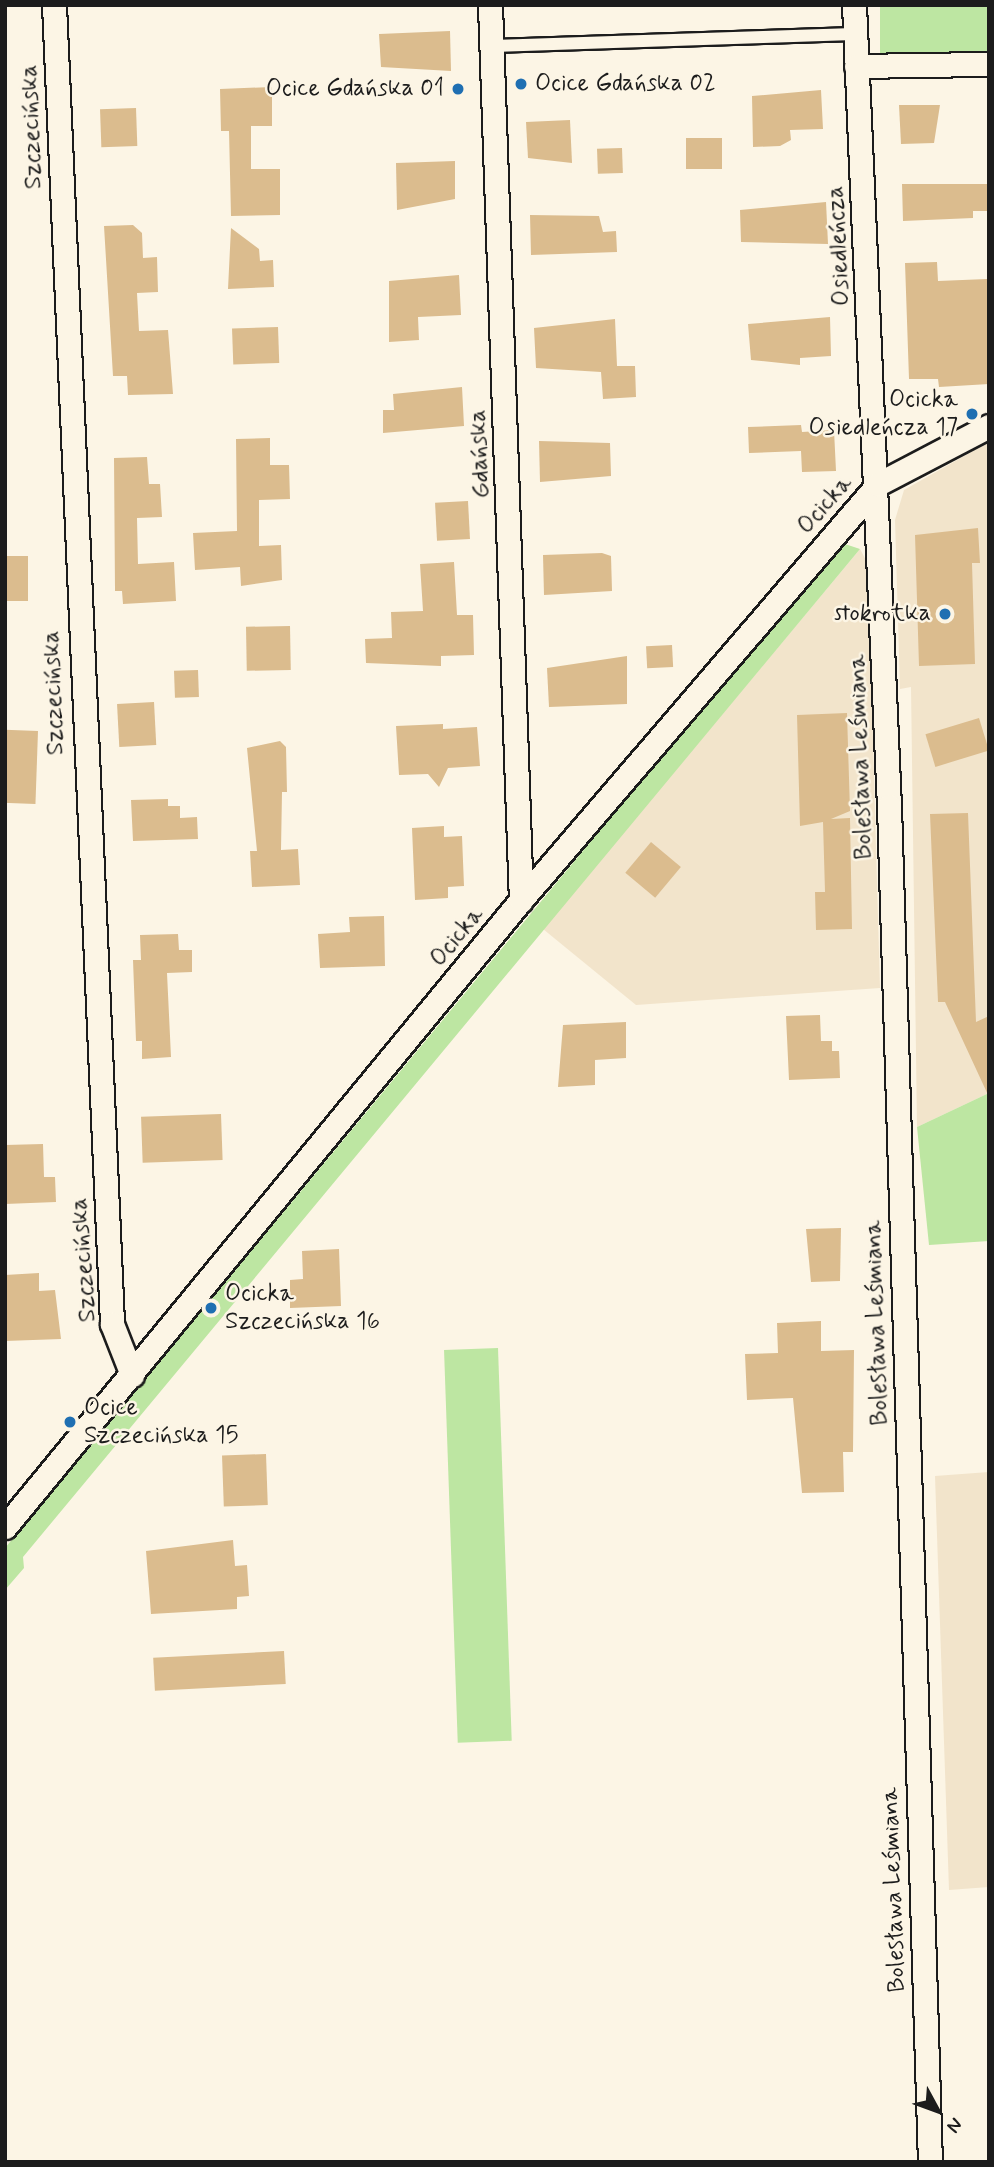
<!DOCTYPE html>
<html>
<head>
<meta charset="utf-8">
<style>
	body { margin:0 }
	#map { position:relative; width:994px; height:2167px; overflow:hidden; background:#fcf5e5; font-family:Mynerve,sans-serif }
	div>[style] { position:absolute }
	.built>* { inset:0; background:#f2e4cb }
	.green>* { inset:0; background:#bde6a2; transform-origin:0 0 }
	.building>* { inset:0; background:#dbbc8e; transform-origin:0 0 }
	.roads { filter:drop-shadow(2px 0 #1c1c1c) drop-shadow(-2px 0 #1c1c1c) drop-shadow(0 2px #1c1c1c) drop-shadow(0 -2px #1c1c1c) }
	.lane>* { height:12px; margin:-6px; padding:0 6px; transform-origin:6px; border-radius:6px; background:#fcf5e5 }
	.street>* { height:23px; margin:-11.5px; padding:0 11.5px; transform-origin:11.5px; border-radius:11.5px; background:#fcf5e5 }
	.dots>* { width:19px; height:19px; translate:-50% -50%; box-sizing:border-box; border:4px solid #fcf5e5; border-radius:50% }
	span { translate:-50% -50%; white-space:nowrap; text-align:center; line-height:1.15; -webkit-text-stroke:5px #fcf5e5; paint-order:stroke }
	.poi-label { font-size:24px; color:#1c1c1c }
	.left { translate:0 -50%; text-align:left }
	.right { translate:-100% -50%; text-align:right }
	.street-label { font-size:24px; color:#1c1c1c }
	.frame { position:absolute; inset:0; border:7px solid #1c1c1c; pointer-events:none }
	.north { position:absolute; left:903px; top:2076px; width:70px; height:70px; -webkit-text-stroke:5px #fcf5e5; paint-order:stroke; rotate:131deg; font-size:19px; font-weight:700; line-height:28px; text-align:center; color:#1c1c1c }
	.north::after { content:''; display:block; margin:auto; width:24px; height:32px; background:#1c1c1c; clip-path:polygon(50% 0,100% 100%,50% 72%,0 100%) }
</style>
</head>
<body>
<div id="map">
	<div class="built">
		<i style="clip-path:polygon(989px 442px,989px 1093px,917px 1127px,911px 687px,900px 689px,895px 520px,904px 490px)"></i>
		<i style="clip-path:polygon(860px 549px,868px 564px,880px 988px,636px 1005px,543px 929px)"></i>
		<i style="clip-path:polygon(989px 1472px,989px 1887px,949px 1890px,935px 1476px)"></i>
	</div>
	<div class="green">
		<i style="left:880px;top:5px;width:109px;height:50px"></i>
		<i style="clip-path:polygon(839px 542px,860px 549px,23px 1557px,24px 1568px,5px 1590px,5px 1548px)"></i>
		<i style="clip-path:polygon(989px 1093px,989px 1241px,929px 1245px,917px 1127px)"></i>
		<i style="left:498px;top:1348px;width:393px;height:54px;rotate:88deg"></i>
	</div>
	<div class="building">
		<i style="clip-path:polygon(450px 31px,451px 71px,381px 67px,379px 34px)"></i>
		<i style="clip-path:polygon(272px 87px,272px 126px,251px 126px,251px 169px,280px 169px,280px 215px,231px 216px,229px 131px,221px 131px,220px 89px)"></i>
		<i style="clip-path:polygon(821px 90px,823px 129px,790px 130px,791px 140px,780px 146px,753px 147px,752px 96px)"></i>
		<i style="clip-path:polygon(899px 105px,940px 105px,934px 143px,901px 144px)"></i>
		<i style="left:136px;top:108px;width:38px;height:36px;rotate:88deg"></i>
		<i style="clip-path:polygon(570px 120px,572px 163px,528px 158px,526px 122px)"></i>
		<i style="left:686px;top:138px;width:36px;height:31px"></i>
		<i style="left:622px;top:148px;width:25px;height:25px;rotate:88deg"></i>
		<i style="clip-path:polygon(455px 161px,455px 199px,397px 210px,396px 163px)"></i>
		<i style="clip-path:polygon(902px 184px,989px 184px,989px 211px,973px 211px,973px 218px,903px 221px)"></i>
		<i style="clip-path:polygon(826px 202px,828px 244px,741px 242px,740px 210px)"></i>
		<i style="clip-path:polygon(530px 215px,599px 216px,603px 232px,616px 231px,617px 252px,531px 255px)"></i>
		<i style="clip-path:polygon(133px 225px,142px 233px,143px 258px,157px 257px,158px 292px,137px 293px,139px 331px,168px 330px,173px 394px,128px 395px,127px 376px,113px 376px,104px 226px)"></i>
		<i style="clip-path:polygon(231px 228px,259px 249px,260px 261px,273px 260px,274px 287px,228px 289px)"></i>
		<i style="clip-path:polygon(937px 262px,938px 281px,987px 279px,989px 384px,939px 387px,938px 379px,909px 379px,905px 263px)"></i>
		<i style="clip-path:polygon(459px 275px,461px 315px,418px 317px,419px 340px,389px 342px,389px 281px)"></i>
		<i style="clip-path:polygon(830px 317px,831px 356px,800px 358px,800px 365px,751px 360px,748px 324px)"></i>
		<i style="clip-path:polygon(615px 319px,617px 366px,635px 366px,636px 397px,603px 399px,601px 372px,536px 368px,534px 328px)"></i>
		<i style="left:278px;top:327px;width:36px;height:46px;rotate:88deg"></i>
		<i style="clip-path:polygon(462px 387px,464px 426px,383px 433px,383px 410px,394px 410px,393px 394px)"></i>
		<i style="clip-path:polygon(801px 425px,802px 432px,834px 430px,836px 471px,802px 472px,801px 451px,749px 453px,748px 427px)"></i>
		<i style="clip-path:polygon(270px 438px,270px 465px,289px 465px,290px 499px,259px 500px,259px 546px,281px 545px,282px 580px,241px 586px,240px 567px,195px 570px,193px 533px,237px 531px,236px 439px)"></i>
		<i style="clip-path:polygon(539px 441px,610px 443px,611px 476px,540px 482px)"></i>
		<i style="clip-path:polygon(147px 457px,149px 484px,160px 484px,162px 517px,137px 518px,138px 564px,174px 562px,176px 601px,123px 604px,122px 591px,115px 591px,114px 458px)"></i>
		<i style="left:468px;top:501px;width:38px;height:33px;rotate:87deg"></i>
		<i style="clip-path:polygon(978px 528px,980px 563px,972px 563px,975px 664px,919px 666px,915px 535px)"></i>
		<i style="clip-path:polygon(602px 553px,611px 556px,612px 591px,544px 595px,543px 555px)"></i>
		<i style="left:5px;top:556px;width:23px;height:45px"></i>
		<i style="clip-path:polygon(454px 562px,457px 615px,473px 615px,474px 655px,441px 656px,441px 666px,366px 663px,365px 639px,392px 638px,391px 612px,423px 611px,420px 564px)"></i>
		<i style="left:290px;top:626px;width:44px;height:44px;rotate:89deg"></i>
		<i style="left:672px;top:645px;width:22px;height:26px;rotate:87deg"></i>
		<i style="clip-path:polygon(627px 656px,627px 704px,549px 707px,547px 668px)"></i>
		<i style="left:198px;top:670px;width:27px;height:24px;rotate:88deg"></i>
		<i style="left:154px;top:702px;width:43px;height:37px;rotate:87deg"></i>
		<i style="clip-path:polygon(847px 713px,850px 811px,831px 819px,850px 818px,852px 929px,816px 930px,815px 892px,825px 892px,823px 822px,800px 826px,797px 715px)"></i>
		<i style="left:979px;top:718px;width:34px;height:56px;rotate:73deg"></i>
		<i style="clip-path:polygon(443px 724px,443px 729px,477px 727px,480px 766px,448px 768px,439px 787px,428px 774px,399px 775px,396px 726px)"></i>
		<i style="left:38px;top:731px;width:73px;height:33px;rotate:92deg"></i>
		<i style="clip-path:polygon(280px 741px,286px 747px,287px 792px,282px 792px,281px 850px,298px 849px,300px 885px,252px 887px,250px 851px,257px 851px,247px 748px)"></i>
		<i style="clip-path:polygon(168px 799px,168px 806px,180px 806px,180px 818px,197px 817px,198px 839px,133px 841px,131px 800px)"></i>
		<i style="clip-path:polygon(968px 813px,976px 1022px,989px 1016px,989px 1097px,945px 1002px,938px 1002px,930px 814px)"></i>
		<i style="clip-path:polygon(444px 826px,444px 837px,462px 836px,464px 886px,448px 887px,448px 898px,415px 900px,412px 828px)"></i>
		<i style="left:651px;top:842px;width:39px;height:40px;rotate:40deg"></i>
		<i style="clip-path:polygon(384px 916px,385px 966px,320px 968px,318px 934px,350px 932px,349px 917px)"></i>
		<i style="clip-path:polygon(178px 934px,179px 950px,192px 950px,192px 972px,167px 973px,171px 1057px,142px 1059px,142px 1041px,136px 1041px,133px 960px,141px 960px,140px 935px)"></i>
		<i style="clip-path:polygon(820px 1015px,821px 1041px,832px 1041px,832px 1051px,839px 1051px,840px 1078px,789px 1080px,786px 1016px)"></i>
		<i style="clip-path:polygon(626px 1022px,626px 1058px,595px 1060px,595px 1085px,558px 1087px,563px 1025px)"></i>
		<i style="left:221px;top:1114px;width:46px;height:80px;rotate:88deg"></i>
		<i style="clip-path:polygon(43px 1144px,44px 1177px,55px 1177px,56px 1202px,5px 1204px,5px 1145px)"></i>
		<i style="clip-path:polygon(841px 1228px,840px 1281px,811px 1282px,806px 1229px)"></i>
		<i style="clip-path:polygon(339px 1249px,341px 1306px,290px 1308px,290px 1280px,303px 1279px,302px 1251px)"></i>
		<i style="clip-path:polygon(39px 1273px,39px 1291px,55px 1290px,61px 1339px,5px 1341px,5px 1275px)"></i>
		<i style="clip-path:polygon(821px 1321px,821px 1351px,854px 1350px,853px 1452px,843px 1452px,844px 1492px,802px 1493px,793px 1398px,747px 1400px,745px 1354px,778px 1353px,777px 1323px)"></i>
		<i style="left:266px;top:1454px;width:51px;height:44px;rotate:88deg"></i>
		<i style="clip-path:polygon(233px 1540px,235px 1566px,247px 1565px,249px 1596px,237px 1597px,237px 1609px,151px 1614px,146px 1551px)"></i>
		<i style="left:284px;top:1651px;width:33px;height:131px;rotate:87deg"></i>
	</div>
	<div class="roads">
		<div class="lane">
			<i style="left:492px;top:46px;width:363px;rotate:-1.9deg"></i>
		</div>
		<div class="street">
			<i style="left:54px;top:5px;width:1320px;rotate:87.48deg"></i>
			<i style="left:112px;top:1324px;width:55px;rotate:68.6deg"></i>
			<i style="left:490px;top:5px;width:896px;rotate:88.02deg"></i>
			<i style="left:854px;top:5px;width:802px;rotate:87.5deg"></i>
			<i style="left:889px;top:806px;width:1357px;rotate:88.27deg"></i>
			<i style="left:856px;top:66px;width:133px;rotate:-0.9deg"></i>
			<i style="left:5px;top:1527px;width:812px;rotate:-50.55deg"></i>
			<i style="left:521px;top:900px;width:548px;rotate:-49.36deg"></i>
			<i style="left:878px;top:484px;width:125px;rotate:-27.6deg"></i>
		</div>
	</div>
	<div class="dots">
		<i style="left:521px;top:84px;background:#1f6fb2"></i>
		<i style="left:458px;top:89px;background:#1f6fb2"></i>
		<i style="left:972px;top:414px;background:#1f6fb2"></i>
		<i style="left:945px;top:614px;background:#1f6fb2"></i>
		<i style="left:211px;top:1308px;background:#1f6fb2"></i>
		<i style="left:70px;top:1422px;background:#1f6fb2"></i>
	</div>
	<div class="poi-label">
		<span class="left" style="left:535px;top:84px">Ocice Gdańska 02</span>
		<span class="right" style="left:444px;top:89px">Ocice Gdańska 01</span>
		<span class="right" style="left:958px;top:414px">Ocicka<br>Osiedleńcza 17</span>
		<span class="right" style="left:931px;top:614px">stokrotka</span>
		<span class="left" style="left:225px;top:1308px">Ocicka<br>Szczecińska 16</span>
		<span class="left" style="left:84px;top:1422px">Ocice<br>Szczecińska 15</span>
	</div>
	<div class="street-label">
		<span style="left:32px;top:127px;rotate:-92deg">Szczecińska</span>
		<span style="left:839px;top:246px;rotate:-93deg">Osiedleńcza</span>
		<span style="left:480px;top:454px;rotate:-92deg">Gdańska</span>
		<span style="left:825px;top:505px;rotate:-49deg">Ocicka</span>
		<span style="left:54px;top:693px;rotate:-92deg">Szczecińska</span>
		<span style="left:861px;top:757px;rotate:-92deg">Bolesława Leśmiana</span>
		<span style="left:457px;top:937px;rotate:-51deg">Ocicka</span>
		<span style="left:84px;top:1260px;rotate:-94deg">Szczecińska</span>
		<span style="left:877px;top:1323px;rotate:-92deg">Bolesława Leśmiana</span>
		<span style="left:894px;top:1890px;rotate:-92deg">Bolesława Leśmiana</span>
	</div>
	<div class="frame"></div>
	<div class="north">N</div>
</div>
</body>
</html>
